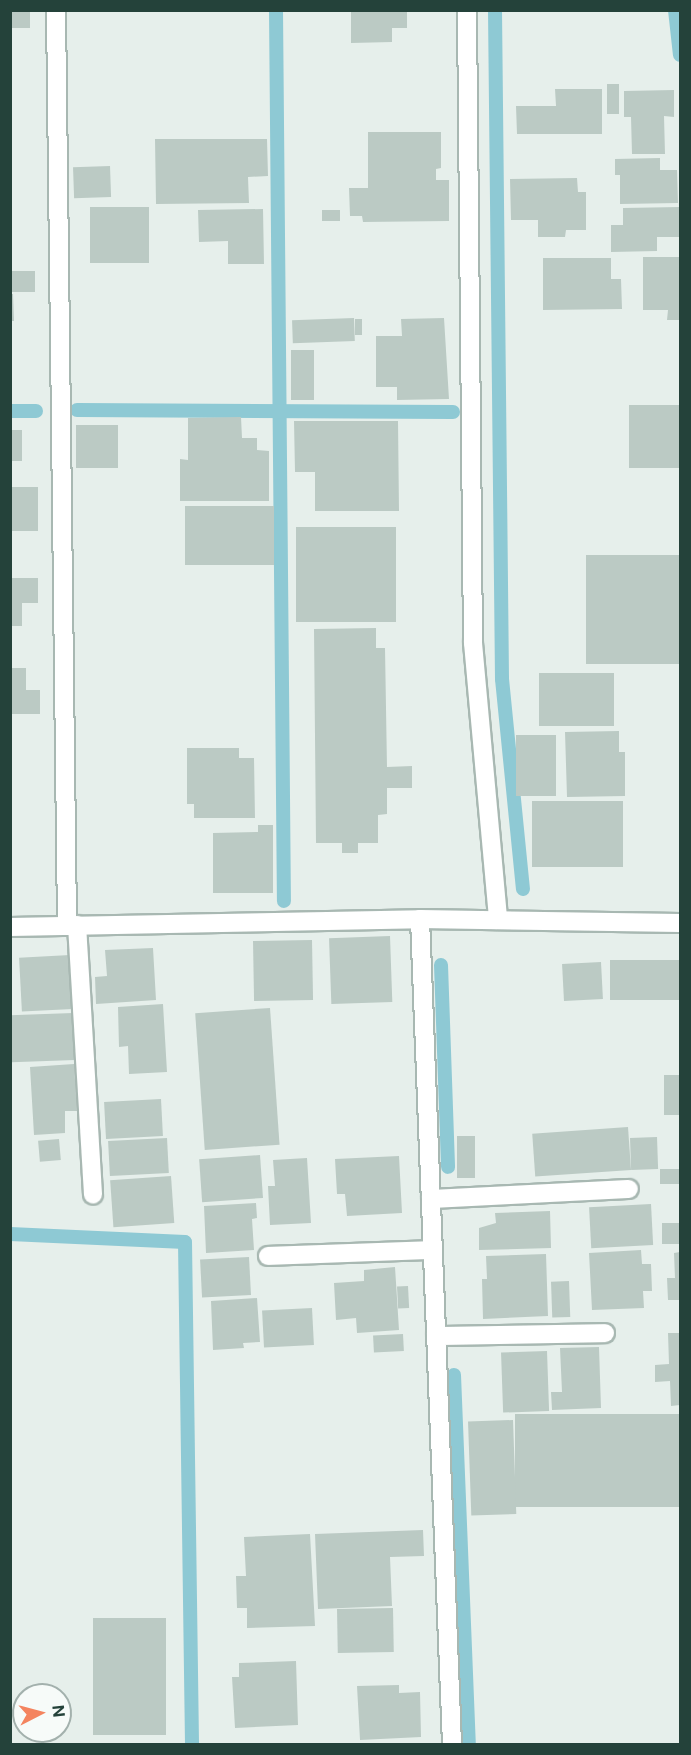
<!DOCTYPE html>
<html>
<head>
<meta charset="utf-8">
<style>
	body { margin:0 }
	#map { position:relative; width:691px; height:1755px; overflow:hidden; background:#e6efeb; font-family:"Public Sans",sans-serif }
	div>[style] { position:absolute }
	.stream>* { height:14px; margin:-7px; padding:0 7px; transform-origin:7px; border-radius:7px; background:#8ec9d4 }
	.building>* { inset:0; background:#bbcac4; transform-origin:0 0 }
	.roads { filter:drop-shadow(2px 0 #a8b8b2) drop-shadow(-2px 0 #a8b8b2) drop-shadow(0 2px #a8b8b2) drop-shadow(0 -2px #a8b8b2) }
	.lane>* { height:18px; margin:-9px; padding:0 9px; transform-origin:9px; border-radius:9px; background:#fff }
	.street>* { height:18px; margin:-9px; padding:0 9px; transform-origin:9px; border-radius:9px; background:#fff }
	span { translate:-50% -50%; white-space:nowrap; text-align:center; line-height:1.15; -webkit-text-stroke:4.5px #f7fbf9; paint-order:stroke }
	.frame { position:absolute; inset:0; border:12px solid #24423a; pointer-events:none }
	.north { position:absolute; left:12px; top:1683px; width:60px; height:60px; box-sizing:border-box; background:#f7fbf9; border:2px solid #a3b1ad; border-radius:50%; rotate:84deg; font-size:16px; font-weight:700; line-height:24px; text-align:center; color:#24423a }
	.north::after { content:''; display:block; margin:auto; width:21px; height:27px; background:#f4845f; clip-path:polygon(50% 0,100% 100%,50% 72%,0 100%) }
</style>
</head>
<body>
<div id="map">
	<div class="stream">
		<i style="left:276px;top:10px;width:891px;rotate:89.49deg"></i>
		<i style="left:495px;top:10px;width:669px;rotate:89.4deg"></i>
		<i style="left:502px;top:679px;width:211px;rotate:84.3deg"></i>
		<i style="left:675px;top:10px;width:45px;rotate:83.7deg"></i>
		<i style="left:77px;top:410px;width:376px;rotate:0.3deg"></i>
		<i style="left:10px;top:411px;width:26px"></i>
		<i style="left:441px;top:965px;width:202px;rotate:88deg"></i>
		<i style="left:10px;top:1234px;width:175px;rotate:2.6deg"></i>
		<i style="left:185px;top:1242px;width:502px;rotate:89.2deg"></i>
		<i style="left:454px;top:1375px;width:369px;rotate:87.7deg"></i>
	</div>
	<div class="building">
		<i style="left:10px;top:10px;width:20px;height:18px"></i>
		<i style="clip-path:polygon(351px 10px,407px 10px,407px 28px,392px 28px,392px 42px,351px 43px)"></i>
		<i style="left:607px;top:84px;width:12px;height:30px"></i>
		<i style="clip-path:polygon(555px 89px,602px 89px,602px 134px,517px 134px,516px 106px,556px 106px)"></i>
		<i style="clip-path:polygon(674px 90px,674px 117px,664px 116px,665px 154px,632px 154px,631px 117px,624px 117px,624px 91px)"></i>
		<i style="clip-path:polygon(368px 132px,441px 132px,441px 168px,436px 169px,436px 180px,449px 180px,449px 221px,363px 222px,362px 216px,350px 216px,349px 188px,368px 188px)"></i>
		<i style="clip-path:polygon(155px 139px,267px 139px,268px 176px,248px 177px,249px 203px,156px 204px)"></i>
		<i style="clip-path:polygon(660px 158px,660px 170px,677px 170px,678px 203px,620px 204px,620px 175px,615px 175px,615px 159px)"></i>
		<i style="left:110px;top:166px;width:31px;height:37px;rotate:88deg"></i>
		<i style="clip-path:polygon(577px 178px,578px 192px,586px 192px,586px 230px,566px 230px,565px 237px,538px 237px,538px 220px,511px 220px,510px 179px)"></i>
		<i style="left:149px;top:207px;width:56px;height:59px;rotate:90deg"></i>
		<i style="clip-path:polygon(680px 207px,680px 237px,657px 237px,657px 251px,611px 252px,611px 225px,623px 225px,623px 208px)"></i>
		<i style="clip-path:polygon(263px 209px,264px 264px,228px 264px,228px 241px,199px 242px,198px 210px)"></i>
		<i style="left:340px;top:210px;width:11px;height:18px;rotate:90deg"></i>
		<i style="clip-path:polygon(643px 257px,680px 257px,680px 320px,667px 320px,668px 310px,643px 310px)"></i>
		<i style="clip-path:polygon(543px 258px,611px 258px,611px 279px,621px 279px,622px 309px,543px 310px)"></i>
		<i style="left:10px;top:271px;width:25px;height:21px"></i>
		<i style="clip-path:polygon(10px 294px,13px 294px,14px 321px,10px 321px)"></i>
		<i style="left:354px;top:318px;width:23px;height:62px;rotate:88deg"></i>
		<i style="clip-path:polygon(444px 318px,449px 399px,397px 400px,397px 387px,376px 387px,376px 336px,402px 336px,401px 319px)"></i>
		<i style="left:355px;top:319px;width:7px;height:16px"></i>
		<i style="left:291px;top:350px;width:23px;height:50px"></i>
		<i style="left:629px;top:405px;width:51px;height:63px"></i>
		<i style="clip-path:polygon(241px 417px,242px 438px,257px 438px,257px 450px,269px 451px,269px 501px,180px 501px,180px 459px,188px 460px,188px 418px)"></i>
		<i style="clip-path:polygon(294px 421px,398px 421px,399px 511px,315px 511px,315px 472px,295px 472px)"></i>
		<i style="left:76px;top:425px;width:42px;height:43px"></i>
		<i style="left:22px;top:430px;width:31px;height:12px;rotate:90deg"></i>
		<i style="left:38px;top:487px;width:44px;height:28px;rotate:90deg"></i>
		<i style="left:274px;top:506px;width:59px;height:89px;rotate:90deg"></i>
		<i style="left:396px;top:527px;width:95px;height:100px;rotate:90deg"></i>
		<i style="left:586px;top:555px;width:94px;height:109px"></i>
		<i style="clip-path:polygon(10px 578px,38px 578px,38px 603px,22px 603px,22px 626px,10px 626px)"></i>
		<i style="clip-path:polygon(376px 628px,376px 648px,385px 648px,387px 767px,412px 766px,412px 788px,387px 788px,387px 814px,378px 815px,378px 843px,358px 843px,358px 853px,342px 853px,342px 843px,316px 843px,314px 629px)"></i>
		<i style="clip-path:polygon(10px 668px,26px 668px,26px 690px,40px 690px,40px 714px,10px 714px)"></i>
		<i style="left:614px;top:673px;width:53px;height:75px;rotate:90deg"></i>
		<i style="clip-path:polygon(619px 731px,619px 752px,625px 752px,625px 796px,567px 797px,565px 732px)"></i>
		<i style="left:516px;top:735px;width:40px;height:61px"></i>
		<i style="clip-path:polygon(187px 748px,239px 748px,239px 758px,254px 758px,255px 818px,194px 818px,194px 804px,187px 804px)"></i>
		<i style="left:623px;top:801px;width:66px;height:91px;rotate:90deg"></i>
		<i style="clip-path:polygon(258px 825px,273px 825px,273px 893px,213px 893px,213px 833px,258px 832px)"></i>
		<i style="left:390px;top:936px;width:66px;height:61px;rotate:88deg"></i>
		<i style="left:312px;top:940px;width:60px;height:59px;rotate:89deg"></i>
		<i style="clip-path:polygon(153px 948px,156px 1000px,96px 1004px,95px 977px,107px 976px,105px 950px)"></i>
		<i style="left:70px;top:955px;width:54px;height:51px;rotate:87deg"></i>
		<i style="left:680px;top:960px;width:40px;height:70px;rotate:90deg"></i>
		<i style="left:601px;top:962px;width:37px;height:39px;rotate:87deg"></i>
		<i style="clip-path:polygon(163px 1004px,167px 1072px,129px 1074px,128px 1046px,119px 1047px,118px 1007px)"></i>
		<i style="left:270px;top:1008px;width:137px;height:75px;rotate:86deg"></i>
		<i style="left:73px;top:1013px;width:47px;height:63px;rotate:88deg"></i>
		<i style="clip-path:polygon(74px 1064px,77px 1111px,65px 1111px,65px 1133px,34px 1135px,30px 1067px)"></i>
		<i style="left:664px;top:1075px;width:16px;height:40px"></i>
		<i style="left:161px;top:1099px;width:37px;height:57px;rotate:87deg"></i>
		<i style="left:628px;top:1127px;width:43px;height:96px;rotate:86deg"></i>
		<i style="left:457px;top:1136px;width:18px;height:42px"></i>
		<i style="left:657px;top:1137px;width:32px;height:27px;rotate:88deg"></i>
		<i style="left:167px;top:1138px;width:35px;height:59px;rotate:87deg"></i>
		<i style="left:59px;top:1139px;width:21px;height:21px;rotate:85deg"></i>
		<i style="left:260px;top:1155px;width:43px;height:61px;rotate:86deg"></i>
		<i style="clip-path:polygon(399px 1156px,402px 1213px,347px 1216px,345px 1194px,337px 1194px,335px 1159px)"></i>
		<i style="clip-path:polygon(307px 1158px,311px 1223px,270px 1225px,268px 1186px,275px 1186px,273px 1160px)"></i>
		<i style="left:680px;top:1169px;width:15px;height:20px;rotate:90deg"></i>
		<i style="left:171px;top:1176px;width:47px;height:61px;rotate:86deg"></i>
		<i style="clip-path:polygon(256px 1203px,257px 1218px,252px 1219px,254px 1250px,206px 1253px,204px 1206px)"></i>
		<i style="left:651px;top:1204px;width:41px;height:62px;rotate:87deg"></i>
		<i style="clip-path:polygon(550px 1211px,551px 1248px,479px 1250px,479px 1228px,496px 1223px,495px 1213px)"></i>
		<i style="left:680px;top:1223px;width:21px;height:18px;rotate:90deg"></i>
		<i style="clip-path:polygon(641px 1250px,642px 1264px,651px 1264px,652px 1291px,643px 1291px,644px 1308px,592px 1310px,589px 1253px)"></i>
		<i style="clip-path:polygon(680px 1252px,680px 1300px,668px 1300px,667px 1278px,675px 1278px,674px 1253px)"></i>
		<i style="clip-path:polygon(546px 1254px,548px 1316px,483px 1319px,482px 1279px,487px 1279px,486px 1256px)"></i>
		<i style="left:249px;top:1257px;width:38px;height:49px;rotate:87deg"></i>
		<i style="clip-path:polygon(395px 1267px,399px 1330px,357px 1333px,356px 1318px,336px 1320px,334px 1283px,364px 1281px,364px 1270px)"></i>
		<i style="left:569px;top:1281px;width:36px;height:18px;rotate:88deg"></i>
		<i style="left:408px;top:1286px;width:22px;height:11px;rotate:87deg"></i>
		<i style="clip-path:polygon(257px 1298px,260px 1342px,243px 1343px,244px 1348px,213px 1350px,211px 1301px)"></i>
		<i style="left:312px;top:1308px;width:37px;height:50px;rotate:87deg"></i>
		<i style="clip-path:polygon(668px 1333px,680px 1333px,680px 1405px,671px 1406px,670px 1381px,655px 1382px,655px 1365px,669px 1364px)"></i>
		<i style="left:403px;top:1334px;width:17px;height:30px;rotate:87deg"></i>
		<i style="clip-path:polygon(599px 1347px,601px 1408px,552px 1410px,551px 1392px,562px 1392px,560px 1348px)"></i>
		<i style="left:547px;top:1351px;width:60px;height:46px;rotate:88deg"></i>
		<i style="left:680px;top:1414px;width:93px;height:165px;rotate:90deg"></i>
		<i style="left:513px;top:1420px;width:94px;height:45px;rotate:88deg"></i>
		<i style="clip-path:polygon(423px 1530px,424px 1556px,390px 1557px,392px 1606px,318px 1609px,315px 1534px)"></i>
		<i style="clip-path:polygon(310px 1534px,315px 1626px,247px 1628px,247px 1608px,237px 1608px,236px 1576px,246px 1576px,244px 1537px)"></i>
		<i style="left:393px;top:1608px;width:44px;height:56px;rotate:89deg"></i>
		<i style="left:93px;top:1618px;width:73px;height:117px"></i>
		<i style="clip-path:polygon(296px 1661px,298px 1725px,235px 1728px,232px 1677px,239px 1677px,239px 1663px)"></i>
		<i style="clip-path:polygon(399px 1685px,399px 1693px,420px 1692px,421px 1737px,360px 1740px,357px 1686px)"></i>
	</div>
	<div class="roads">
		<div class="lane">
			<i style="left:77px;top:925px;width:270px;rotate:86.6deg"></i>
			<i style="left:431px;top:1199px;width:198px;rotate:-2.9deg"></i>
			<i style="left:268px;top:1256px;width:165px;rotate:-2.1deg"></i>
			<i style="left:436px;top:1336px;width:169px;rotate:-1deg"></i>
		</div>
		<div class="street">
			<i style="left:56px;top:10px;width:916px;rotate:89.31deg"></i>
			<i style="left:467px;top:10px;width:633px;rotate:89.46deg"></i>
			<i style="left:473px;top:643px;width:278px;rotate:84.8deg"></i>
			<i style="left:420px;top:919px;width:826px;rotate:87.78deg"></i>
			<i style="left:10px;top:927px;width:410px;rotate:-1.1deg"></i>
			<i style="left:420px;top:919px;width:260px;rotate:0.9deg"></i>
		</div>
	</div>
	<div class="frame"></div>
	<div class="north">N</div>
</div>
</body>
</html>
